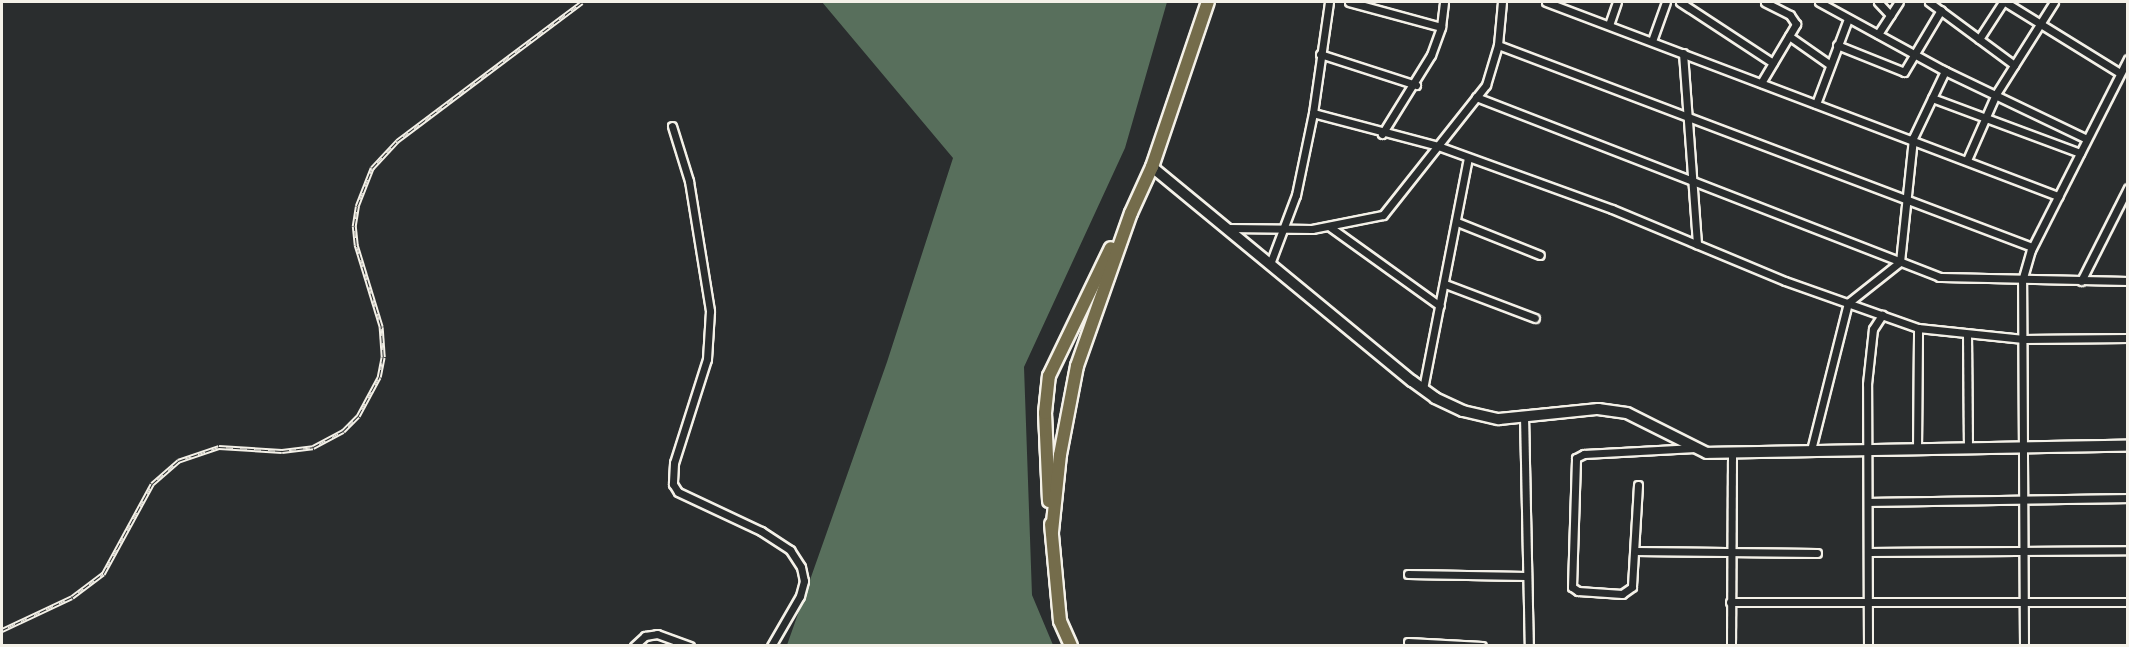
<!DOCTYPE html>
<html>
<head>
<meta charset="utf-8">
<style>
	body { margin:0 }
	#map { position:relative; width:2129px; height:647px; overflow:hidden; background:#2a2d2e; font-family:Mali,sans-serif }
	div>[style] { position:absolute }
	.green>* { inset:0; background:#586f5c }
	.roads { filter:drop-shadow(2px 0 #f4f1e8) drop-shadow(-2px 0 #f4f1e8) drop-shadow(0 2px #f4f1e8) drop-shadow(0 -2px #f4f1e8) }
	.minor>* { height:7px; margin:-3.5px; padding:0 3.5px; transform-origin:3.5px; border-radius:3.5px; background:#2a2d2e }
	.secondary>* { height:10px; margin:-5px; padding:0 5px; transform-origin:5px; border-radius:5px; background:#2a2d2e }
	.trunk>* { height:12px; margin:-6px; padding:0 6px; transform-origin:6px; border-radius:6px; background:#746c4b }
	.rail>* { height:4.5px; margin-top:-2.25px; transform-origin:0; background:repeating-linear-gradient(90deg,#2a2d2e 0 7px,#f4f1e8 0 14px); box-sizing:border-box; border-block:2px solid #f4f1e8 }
	span { translate:-50% -50%; white-space:nowrap; text-align:center; line-height:1.15; -webkit-text-stroke:4.5px #2a2d2e; paint-order:stroke }
	.frame { position:absolute; inset:0; border:3px solid #f4f1e8; pointer-events:none }
</style>
</head>
<body>
<div id="map">
	<div class="green">
		<i style="clip-path:polygon(822px 2px,1167px 2px,1125px 148px,1024px 367px,1032px 595px,1053px 645px,787px 645px,887px 362px,953px 158px)"></i>
	</div>
	<div class="roads">
		<div class="minor">
			<i style="left:1349px;top:2px;width:95px;rotate:15.2deg"></i>
			<i style="left:1546px;top:2px;width:548px;rotate:20.75deg"></i>
			<i style="left:1680px;top:2px;width:111px;rotate:33.3deg"></i>
			<i style="left:1819px;top:2px;width:144px;rotate:28.7deg"></i>
			<i style="left:1945px;top:71px;width:157px;rotate:25.6deg"></i>
			<i style="left:1878px;top:2px;width:18px;rotate:47deg"></i>
			<i style="left:1929px;top:2px;width:106px;rotate:36.5deg"></i>
			<i style="left:2005px;top:2px;width:135px;rotate:31.7deg"></i>
			<i style="left:1609px;top:25px;width:24px;rotate:-71deg"></i>
			<i style="left:1878px;top:34px;width:38px;rotate:-57deg"></i>
			<i style="left:1789px;top:36px;width:49px;rotate:35deg"></i>
			<i style="left:1979px;top:39px;width:44px;rotate:-57deg"></i>
			<i style="left:1652px;top:41px;width:41px;rotate:-70.3deg"></i>
			<i style="left:1498px;top:45px;width:571px;rotate:20.72deg"></i>
			<i style="left:1837px;top:45px;width:72px;rotate:21.9deg"></i>
			<i style="left:1904px;top:72px;width:72px;rotate:-59.2deg"></i>
			<i style="left:1683px;top:53px;width:192px;rotate:85.8deg"></i>
			<i style="left:1320px;top:54px;width:101px;rotate:17.9deg"></i>
			<i style="left:1761px;top:83px;width:69px;rotate:-59.3deg"></i>
			<i style="left:1796px;top:24px;width:11px;rotate:-124deg"></i>
			<i style="left:1790px;top:15px;width:28px;rotate:-153deg"></i>
			<i style="left:1476px;top:97px;width:497px;rotate:21.2deg"></i>
			<i style="left:1939px;top:277px;width:189px;rotate:1.2deg"></i>
			<i style="left:1932px;top:98px;width:158px;rotate:20.4deg"></i>
			<i style="left:1816px;top:104px;width:91px;rotate:-69.4deg"></i>
			<i style="left:1313px;top:113px;width:129px;rotate:14.8deg"></i>
			<i style="left:1438px;top:146px;width:185px;rotate:19.9deg"></i>
			<i style="left:1612px;top:209px;width:187px;rotate:22.6deg"></i>
			<i style="left:1785px;top:281px;width:141px;rotate:19.5deg"></i>
			<i style="left:1918px;top:328px;width:106px;rotate:6deg"></i>
			<i style="left:2023px;top:339px;width:105px;rotate:-0.5deg"></i>
			<i style="left:672px;top:126px;width:58px;rotate:72.8deg"></i>
			<i style="left:689px;top:181px;width:132px;rotate:80.8deg"></i>
			<i style="left:710px;top:311px;width:48px;rotate:93.6deg"></i>
			<i style="left:707px;top:359px;width:109px;rotate:107.6deg"></i>
			<i style="left:674px;top:463px;width:21px;rotate:93deg"></i>
			<i style="left:673px;top:484px;width:9px;rotate:58deg"></i>
			<i style="left:678px;top:492px;width:92px;rotate:25.2deg"></i>
			<i style="left:761px;top:531px;width:35px;rotate:33deg"></i>
			<i style="left:790px;top:550px;width:20px;rotate:57deg"></i>
			<i style="left:801px;top:567px;width:14px;rotate:78deg"></i>
			<i style="left:804px;top:581px;width:16px;rotate:105deg"></i>
			<i style="left:800px;top:596px;width:58px;rotate:120.1deg"></i>
			<i style="left:1382px;top:134px;width:93px;rotate:-58.2deg"></i>
			<i style="left:1431px;top:55px;width:30px;rotate:-70deg"></i>
			<i style="left:1441px;top:27px;width:25px;rotate:-83deg"></i>
			<i style="left:1967px;top:160px;width:72px;rotate:-66.3deg"></i>
			<i style="left:1996px;top:94px;width:109px;rotate:-57.8deg"></i>
			<i style="left:1457px;top:222px;width:89px;rotate:21.7deg"></i>
			<i style="left:1330px;top:227px;width:135px;rotate:35.7deg"></i>
			<i style="left:1228px;top:228px;width:84px;rotate:0.7deg"></i>
			<i style="left:1312px;top:229px;width:72px;rotate:-11.2deg"></i>
			<i style="left:1383px;top:215px;width:166px;rotate:-51.6deg"></i>
			<i style="left:1486px;top:85px;width:42px;rotate:-73.3deg"></i>
			<i style="left:1498px;top:45px;width:43px;rotate:-84.7deg"></i>
			<i style="left:1270px;top:264px;width:74px;rotate:-69.4deg"></i>
			<i style="left:1296px;top:195px;width:84px;rotate:-78.3deg"></i>
			<i style="left:1313px;top:113px;width:112px;rotate:-81.8deg"></i>
			<i style="left:2081px;top:281px;width:104px;rotate:-63.2deg"></i>
			<i style="left:1445px;top:284px;width:96px;rotate:20.7deg"></i>
			<i style="left:1967px;top:334px;width:114px;rotate:89.5deg"></i>
			<i style="left:1423px;top:389px;width:235px;rotate:-79deg"></i>
			<i style="left:1524px;top:415px;width:231px;rotate:88.8deg"></i>
			<i style="left:1811px;top:450px;width:152px;rotate:-75.9deg"></i>
			<i style="left:1848px;top:303px;width:66px;rotate:-38.3deg"></i>
			<i style="left:1900px;top:262px;width:125px;rotate:-84deg"></i>
			<i style="left:1913px;top:138px;width:74px;rotate:-64.5deg"></i>
			<i style="left:1917px;top:450px;width:122px;rotate:-89.5deg"></i>
			<i style="left:1638px;top:485px;width:102px;rotate:93.4deg"></i>
			<i style="left:1632px;top:587px;width:12px;rotate:145deg"></i>
			<i style="left:1622px;top:594px;width:44px;rotate:-176.1deg"></i>
			<i style="left:1578px;top:591px;width:7px;rotate:-146deg"></i>
			<i style="left:1572px;top:587px;width:129px;rotate:-88.2deg"></i>
			<i style="left:1576px;top:458px;width:9px;rotate:-27deg"></i>
			<i style="left:1584px;top:454px;width:111px;rotate:-3.1deg"></i>
			<i style="left:1869px;top:502px;width:259px;rotate:-0.9deg"></i>
			<i style="left:1635px;top:551px;width:182px;rotate:0.6deg"></i>
			<i style="left:1868px;top:552px;width:260px;rotate:-0.4deg"></i>
			<i style="left:1408px;top:574px;width:118px;rotate:1deg"></i>
			<i style="left:1730px;top:602px;width:398px"></i>
			<i style="left:1408px;top:642px;width:74px;rotate:3.1deg"></i>
			<i style="left:634px;top:646px;width:15px;rotate:-42deg"></i>
			<i style="left:645px;top:636px;width:12px;rotate:-9deg"></i>
			<i style="left:657px;top:634px;width:35px;rotate:20deg"></i>
			<i style="left:1731px;top:646px;width:193px;rotate:-89.7deg"></i>
			<i style="left:1868px;top:646px;width:262px;rotate:-90.2deg"></i>
			<i style="left:1867px;top:384px;width:55px;rotate:-83.8deg"></i>
			<i style="left:1873px;top:329px;width:17px;rotate:-57deg"></i>
			<i style="left:2024px;top:646px;width:365px;rotate:-90.3deg"></i>
			<i style="left:2022px;top:281px;width:32px;rotate:-74deg"></i>
			<i style="left:2031px;top:250px;width:214px;rotate:-63.1deg"></i>
		</div>
		<div class="secondary">
			<i style="left:1152px;top:167px;width:337px;rotate:39.5deg"></i>
			<i style="left:1412px;top:381px;width:29px;rotate:36deg"></i>
			<i style="left:1435px;top:398px;width:31px;rotate:25deg"></i>
			<i style="left:1463px;top:411px;width:37px;rotate:13deg"></i>
			<i style="left:1499px;top:419px;width:100px;rotate:-5.8deg"></i>
			<i style="left:1598px;top:409px;width:29px;rotate:8deg"></i>
			<i style="left:1627px;top:413px;width:89px;rotate:26.6deg"></i>
			<i style="left:1707px;top:453px;width:421px;rotate:-1deg"></i>
		</div>
		<div class="trunk">
			<i style="left:1049px;top:501px;width:88px;rotate:-92.6deg"></i>
			<i style="left:1045px;top:413px;width:37px;rotate:-84deg"></i>
			<i style="left:1049px;top:376px;width:142px;rotate:-64.2deg"></i>
			<i style="left:1051px;top:524px;width:97px;rotate:84.7deg"></i>
			<i style="left:1060px;top:621px;width:27px;rotate:66deg"></i>
			<i style="left:1052px;top:532px;width:77px;rotate:-84.1deg"></i>
			<i style="left:1060px;top:455px;width:91px;rotate:-79.2deg"></i>
			<i style="left:1077px;top:366px;width:162px;rotate:-70.6deg"></i>
			<i style="left:1131px;top:213px;width:51px;rotate:-65.5deg"></i>
			<i style="left:1152px;top:167px;width:174px;rotate:-71.3deg"></i>
		</div>
	</div>
	<div class="rail">
		<i style="left:2px;top:630px;width:77px;rotate:-25.2deg"></i>
		<i style="left:72px;top:597px;width:39px;rotate:-37deg"></i>
		<i style="left:103px;top:574px;width:102px;rotate:-61.4deg"></i>
		<i style="left:152px;top:484px;width:35px;rotate:-41deg"></i>
		<i style="left:178px;top:461px;width:43px;rotate:-18.9deg"></i>
		<i style="left:219px;top:447px;width:63px;rotate:3.6deg"></i>
		<i style="left:282px;top:451px;width:31px;rotate:-7deg"></i>
		<i style="left:313px;top:447px;width:34px;rotate:-28deg"></i>
		<i style="left:343px;top:431px;width:21px;rotate:-45deg"></i>
		<i style="left:358px;top:416px;width:44px;rotate:-61.7deg"></i>
		<i style="left:379px;top:377px;width:20px;rotate:-79deg"></i>
		<i style="left:383px;top:357px;width:30px;rotate:-94deg"></i>
		<i style="left:381px;top:327px;width:86px;rotate:-107deg"></i>
		<i style="left:356px;top:245px;width:19px;rotate:-96deg"></i>
		<i style="left:354px;top:226px;width:20px;rotate:-81deg"></i>
		<i style="left:357px;top:206px;width:41px;rotate:-68.5deg"></i>
		<i style="left:372px;top:168px;width:37px;rotate:-47deg"></i>
		<i style="left:397px;top:141px;width:231px;rotate:-36.9deg"></i>
	</div>
	<div class="frame"></div>
</div>
</body>
</html>
